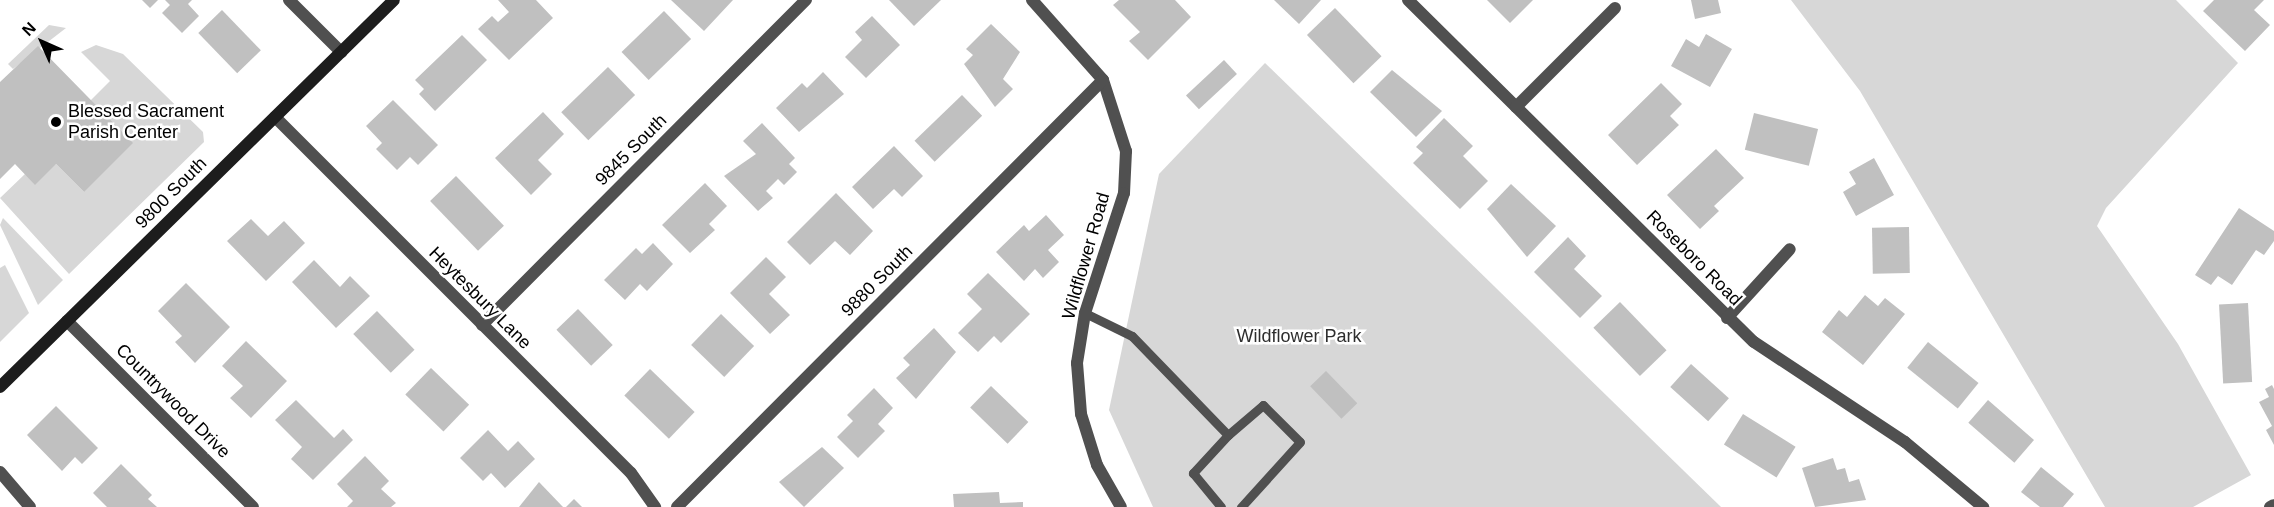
<!DOCTYPE html>
<html>
<head>
<meta charset="utf-8">
<style>
	body { margin:0 }
	#map { position:relative; width:2274px; height:507px; overflow:hidden; background:#fff; font-family:Helvetica,sans-serif }
	div>[style] { position:absolute }
	.green>* { inset:0; background:#d7d7d7 }
	.building>* { inset:0; background:#c0c0c0; transform-origin:0 0 }
	.lane>* { height:9px; margin:-4.5px; padding:0 4.5px; transform-origin:4.5px; border-radius:4.5px; background:#505050 }
	.street>* { height:12px; margin:-6px; padding:0 6px; transform-origin:6px; border-radius:6px; background:#505050 }
	.secondary>* { height:12px; margin:-6px; padding:0 6px; transform-origin:6px; border-radius:6px; background:#1d1d1d }
	.dots>* { width:16px; height:16px; translate:-50% -50%; box-sizing:border-box; border:3px solid #fff; border-radius:50% }
	span { translate:-50% -50%; white-space:nowrap; text-align:center; line-height:1.15; -webkit-text-stroke:5px #fff; paint-order:stroke }
	.poi-label { font-size:18px; color:#000 }
	.left { translate:0 -50%; text-align:left }
	.street-label { font-size:18px; color:#000 }
	.park-label { font-size:18px; color:#2e2e2e }
	.north { position:absolute; left:12px; top:12px; width:60px; height:60px; -webkit-text-stroke:4px #fff; paint-order:stroke; rotate:315deg; font-size:16px; font-weight:700; line-height:24px; text-align:center; color:#000 }
	.north::after { content:''; display:block; margin:auto; width:21px; height:27px; background:#000; clip-path:polygon(50% 0,100% 100%,50% 72%,0 100%) }
</style>
</head>
<body>
<div id="map">
	<div class="green">
		<i style="clip-path:polygon(1791px 0,2176px 0,2238px 63px,2106px 208px,2097px 226px,2178px 344px,2251px 475px,2193px 507px,2105px 507px,1860px 91px)"></i>
		<i style="clip-path:polygon(49px 25px,66px 28px,13px 69px,8px 64px)"></i>
		<i style="clip-path:polygon(96px 45px,123px 54px,203px 132px,204px 142px,69px 274px,0 198px,25px 174px,56px 164px,84px 192px,91px 100px,110px 81px,81px 52px)"></i>
		<i style="clip-path:polygon(1265px 63px,1721px 507px,1153px 507px,1109px 410px,1159px 174px)"></i>
		<i style="clip-path:polygon(3px 218px,63px 280px,38px 305px,0 225px)"></i>
		<i style="clip-path:polygon(5px 265px,29px 313px,0 342px,0 268px)"></i>
	</div>
	<div class="building">
		<i style="clip-path:polygon(142px 0,158px 0,150px 8px)"></i>
		<i style="clip-path:polygon(165px 0,192px 0,188px 4px,199px 16px,182px 33px,162px 13px,170px 5px)"></i>
		<i style="clip-path:polygon(498px 0,536px 0,553px 18px,509px 60px,478px 29px,492px 16px,498px 22px,509px 12px)"></i>
		<i style="clip-path:polygon(671px 0,733px 0,704px 31px)"></i>
		<i style="clip-path:polygon(889px 0,941px 0,914px 26px)"></i>
		<i style="clip-path:polygon(1119px 0,1175px 0,1191px 17px,1148px 60px,1129px 41px,1140px 32px,1113px 5px)"></i>
		<i style="clip-path:polygon(1274px 0,1321px 0,1299px 24px)"></i>
		<i style="clip-path:polygon(1487px 0,1533px 0,1510px 23px)"></i>
		<i style="clip-path:polygon(1691px 0,1718px 0,1721px 13px,1695px 19px)"></i>
		<i style="clip-path:polygon(2214px 0,2264px 0,2254px 10px,2270px 25px,2245px 51px,2203px 11px)"></i>
		<i style="left:1335px;top:8px;width:67px;height:39px;rotate:46deg"></i>
		<i style="left:222px;top:10px;width:56px;height:33px;rotate:46deg"></i>
		<i style="left:664px;top:11px;width:39px;height:59px;rotate:46deg"></i>
		<i style="clip-path:polygon(872px 16px,900px 45px,866px 78px,845px 57px,862px 40px,855px 32px)"></i>
		<i style="clip-path:polygon(991px 24px,1020px 52px,1003px 79px,1013px 89px,995px 107px,964px 64px,973px 55px,966px 49px)"></i>
		<i style="clip-path:polygon(1706px 34px,1732px 49px,1710px 87px,1671px 66px,1686px 39px,1699px 47px)"></i>
		<i style="clip-path:polygon(462px 35px,487px 60px,435px 111px,419px 94px,424px 89px,415px 80px)"></i>
		<i style="clip-path:polygon(38px 46px,133px 143px,84px 192px,56px 164px,35px 185px,15px 164px,0 179px,0 82px)"></i>
		<i style="left:1224px;top:60px;width:19px;height:52px;rotate:47deg"></i>
		<i style="left:608px;top:67px;width:39px;height:65px;rotate:46deg"></i>
		<i style="clip-path:polygon(1392px 70px,1442px 111px,1416px 137px,1370px 92px)"></i>
		<i style="clip-path:polygon(823px 72px,844px 94px,799px 132px,776px 108px,802px 83px,807px 88px)"></i>
		<i style="clip-path:polygon(1661px 83px,1682px 104px,1670px 116px,1679px 125px,1637px 165px,1608px 135px)"></i>
		<i style="left:962px;top:95px;width:29px;height:66px;rotate:46deg"></i>
		<i style="clip-path:polygon(393px 100px,438px 145px,418px 165px,410px 157px,397px 170px,376px 149px,382px 143px,366px 126px)"></i>
		<i style="clip-path:polygon(543px 112px,564px 134px,538px 160px,552px 174px,531px 195px,495px 158px)"></i>
		<i style="left:1754px;top:113px;width:66px;height:38px;rotate:14deg"></i>
		<i style="clip-path:polygon(1444px 118px,1473px 146px,1463px 156px,1488px 181px,1460px 209px,1413px 163px,1423px 153px,1416px 147px)"></i>
		<i style="clip-path:polygon(762px 123px,795px 158px,789px 164px,797px 172px,784px 185px,778px 179px,766px 191px,773px 198px,758px 211px,724px 176px,756px 154px,743px 141px)"></i>
		<i style="clip-path:polygon(894px 146px,923px 176px,902px 197px,894px 189px,873px 209px,852px 187px)"></i>
		<i style="clip-path:polygon(1716px 149px,1744px 178px,1714px 206px,1719px 211px,1700px 229px,1667px 195px)"></i>
		<i style="clip-path:polygon(1874px 158px,1894px 195px,1856px 216px,1843px 192px,1856px 184px,1849px 172px)"></i>
		<i style="left:456px;top:176px;width:69px;height:36px;rotate:46deg"></i>
		<i style="clip-path:polygon(705px 183px,727px 206px,709px 224px,715px 230px,690px 253px,662px 225px)"></i>
		<i style="clip-path:polygon(1511px 184px,1556px 226px,1527px 257px,1487px 209px)"></i>
		<i style="clip-path:polygon(836px 193px,873px 231px,850px 255px,835px 241px,810px 265px,787px 242px)"></i>
		<i style="clip-path:polygon(2239px 208px,2274px 231px,2274px 241px,2264px 255px,2256px 250px,2232px 285px,2218px 276px,2211px 285px,2195px 275px)"></i>
		<i style="clip-path:polygon(1046px 215px,1064px 235px,1048px 250px,1059px 262px,1043px 278px,1035px 269px,1024px 281px,996px 252px,1024px 225px,1029px 231px)"></i>
		<i style="clip-path:polygon(251px 219px,268px 236px,284px 221px,305px 243px,266px 281px,227px 241px)"></i>
		<i style="left:1909px;top:227px;width:46px;height:37px;rotate:89deg"></i>
		<i style="clip-path:polygon(1568px 237px,1586px 256px,1574px 269px,1602px 296px,1580px 318px,1534px 272px)"></i>
		<i style="clip-path:polygon(653px 243px,673px 264px,647px 291px,640px 284px,625px 300px,604px 280px,636px 248px,642px 254px)"></i>
		<i style="clip-path:polygon(766px 257px,786px 277px,769px 294px,790px 315px,770px 334px,730px 293px)"></i>
		<i style="clip-path:polygon(314px 260px,340px 287px,350px 276px,370px 296px,336px 328px,292px 282px)"></i>
		<i style="clip-path:polygon(988px 273px,1030px 314px,1001px 343px,994px 336px,978px 352px,958px 333px,982px 309px,967px 294px)"></i>
		<i style="clip-path:polygon(186px 283px,230px 327px,195px 363px,175px 342px,182px 336px,158px 311px)"></i>
		<i style="clip-path:polygon(1865px 295px,1878px 306px,1885px 298px,1905px 314px,1863px 365px,1822px 332px,1839px 310px,1847px 317px)"></i>
		<i style="left:1620px;top:302px;width:67px;height:37px;rotate:46deg"></i>
		<i style="left:2248px;top:303px;width:79px;height:29px;rotate:87deg"></i>
		<i style="left:578px;top:309px;width:50px;height:30px;rotate:46deg"></i>
		<i style="left:377px;top:311px;width:54px;height:33px;rotate:46deg"></i>
		<i style="left:721px;top:314px;width:46px;height:43px;rotate:44deg"></i>
		<i style="clip-path:polygon(934px 328px,956px 352px,916px 399px,896px 378px,910px 365px,903px 358px)"></i>
		<i style="clip-path:polygon(246px 341px,287px 381px,251px 418px,230px 398px,243px 386px,222px 366px)"></i>
		<i style="left:1928px;top:342px;width:65px;height:33px;rotate:39deg"></i>
		<i style="left:1691px;top:364px;width:51px;height:31px;rotate:42deg"></i>
		<i style="left:431px;top:368px;width:53px;height:37px;rotate:44deg"></i>
		<i style="left:650px;top:369px;width:62px;height:37px;rotate:44deg"></i>
		<i style="left:1326px;top:371px;width:45px;height:22px;rotate:46deg"></i>
		<i style="clip-path:polygon(2272px 385px,2274px 389px,2274px 445px,2266px 430px,2272px 426px,2259px 402px,2269px 397px,2265px 389px)"></i>
		<i style="left:991px;top:386px;width:52px;height:30px;rotate:44deg"></i>
		<i style="clip-path:polygon(874px 388px,893px 408px,878px 424px,885px 431px,858px 458px,837px 437px,853px 421px,847px 415px)"></i>
		<i style="clip-path:polygon(296px 400px,334px 438px,343px 429px,353px 440px,313px 480px,291px 459px,302px 447px,275px 420px)"></i>
		<i style="left:1988px;top:400px;width:61px;height:30px;rotate:41deg"></i>
		<i style="clip-path:polygon(56px 406px,98px 448px,82px 464px,75px 457px,62px 471px,27px 435px)"></i>
		<i style="left:1743px;top:414px;width:62px;height:36px;rotate:32deg"></i>
		<i style="clip-path:polygon(488px 430px,508px 451px,518px 441px,535px 459px,505px 488px,491px 473px,483px 481px,460px 458px)"></i>
		<i style="clip-path:polygon(822px 447px,844px 468px,804px 507px,779px 482px)"></i>
		<i style="clip-path:polygon(365px 456px,389px 481px,381px 489px,396px 503px,391px 507px,347px 507px,353px 501px,337px 484px)"></i>
		<i style="clip-path:polygon(1833px 458px,1837px 470px,1845px 468px,1849px 482px,1859px 479px,1866px 500px,1815px 507px,1802px 468px)"></i>
		<i style="clip-path:polygon(121px 464px,152px 495px,148px 499px,157px 507px,107px 507px,93px 493px)"></i>
		<i style="clip-path:polygon(2041px 467px,2074px 494px,2063px 507px,2040px 507px,2021px 492px)"></i>
		<i style="clip-path:polygon(539px 482px,563px 507px,519px 507px)"></i>
		<i style="clip-path:polygon(999px 492px,1000px 503px,1023px 502px,1023px 507px,954px 507px,953px 494px)"></i>
		<i style="clip-path:polygon(574px 499px,582px 507px,566px 507px)"></i>
	</div>
	<div class="lane">
		<i style="left:1085px;top:313px;width:52px;rotate:26.1deg"></i>
		<i style="left:1132px;top:336px;width:138px;rotate:45.9deg"></i>
		<i style="left:1228px;top:435px;width:52px;rotate:132.6deg"></i>
		<i style="left:1193px;top:473px;width:44px;rotate:50.5deg"></i>
		<i style="left:1228px;top:435px;width:46px;rotate:-40.6deg"></i>
		<i style="left:1263px;top:405px;width:52px;rotate:45deg"></i>
		<i style="left:1300px;top:442px;width:88px;rotate:132.2deg"></i>
	</div>
	<div class="street">
		<i style="left:289px;top:0;width:74px;rotate:45deg"></i>
		<i style="left:1032px;top:0;width:107px;rotate:48.4deg"></i>
		<i style="left:1103px;top:80px;width:75px;rotate:72.1deg"></i>
		<i style="left:1126px;top:151px;width:42px;rotate:92.7deg"></i>
		<i style="left:1124px;top:193px;width:126px;rotate:108deg"></i>
		<i style="left:1085px;top:313px;width:51px;rotate:99.1deg"></i>
		<i style="left:1077px;top:363px;width:51px;rotate:85.5deg"></i>
		<i style="left:1081px;top:414px;width:53px;rotate:72.6deg"></i>
		<i style="left:1097px;top:465px;width:48px;rotate:60.3deg"></i>
		<i style="left:1408px;top:0;width:486px;rotate:44.7deg"></i>
		<i style="left:1754px;top:342px;width:181px;rotate:33.5deg"></i>
		<i style="left:1905px;top:442px;width:102px;rotate:39.8deg"></i>
		<i style="left:1516px;top:107px;width:140px;rotate:-45deg"></i>
		<i style="left:275px;top:117px;width:503px;rotate:45deg"></i>
		<i style="left:631px;top:473px;width:42px;rotate:54.8deg"></i>
		<i style="left:1727px;top:318px;width:93px;rotate:-47.6deg"></i>
		<i style="left:67px;top:321px;width:263px;rotate:45deg"></i>
		<i style="left:482px;top:325px;width:459px;rotate:-45.1deg"></i>
		<i style="left:0;top:472px;width:46px;rotate:49.4deg"></i>
		<i style="left:677px;top:507px;width:603px;rotate:-45.07deg"></i>
		<i style="left:2270px;top:507px;width:4px;rotate:-27deg"></i>
	</div>
	<div class="secondary">
		<i style="left:0;top:387px;width:552px;rotate:-44.49deg"></i>
	</div>
	<div class="dots">
		<i style="left:56px;top:122px;background:#000"></i>
	</div>
	<div class="poi-label">
		<span class="left" style="left:68px;top:122px">Blessed Sacrament<br>Parish Center</span>
	</div>
	<div class="street-label">
		<span style="left:631px;top:150px;rotate:-45deg">9845 South</span>
		<span style="left:171px;top:193px;rotate:-45deg">9800 South</span>
		<span style="left:1086px;top:256px;rotate:-74deg">Wildflower Road</span>
		<span style="left:1694px;top:258px;rotate:45deg">Roseboro Road</span>
		<span style="left:877px;top:281px;rotate:-45deg">9880 South</span>
		<span style="left:480px;top:298px;rotate:45deg">Heytesbury Lane</span>
		<span style="left:173px;top:401px;rotate:45deg">Countrywood Drive</span>
	</div>
	<div class="park-label">
		<span style="left:1299px;top:336px">Wildflower Park</span>
	</div>
	<div class="north">N</div>
</div>
</body>
</html>
